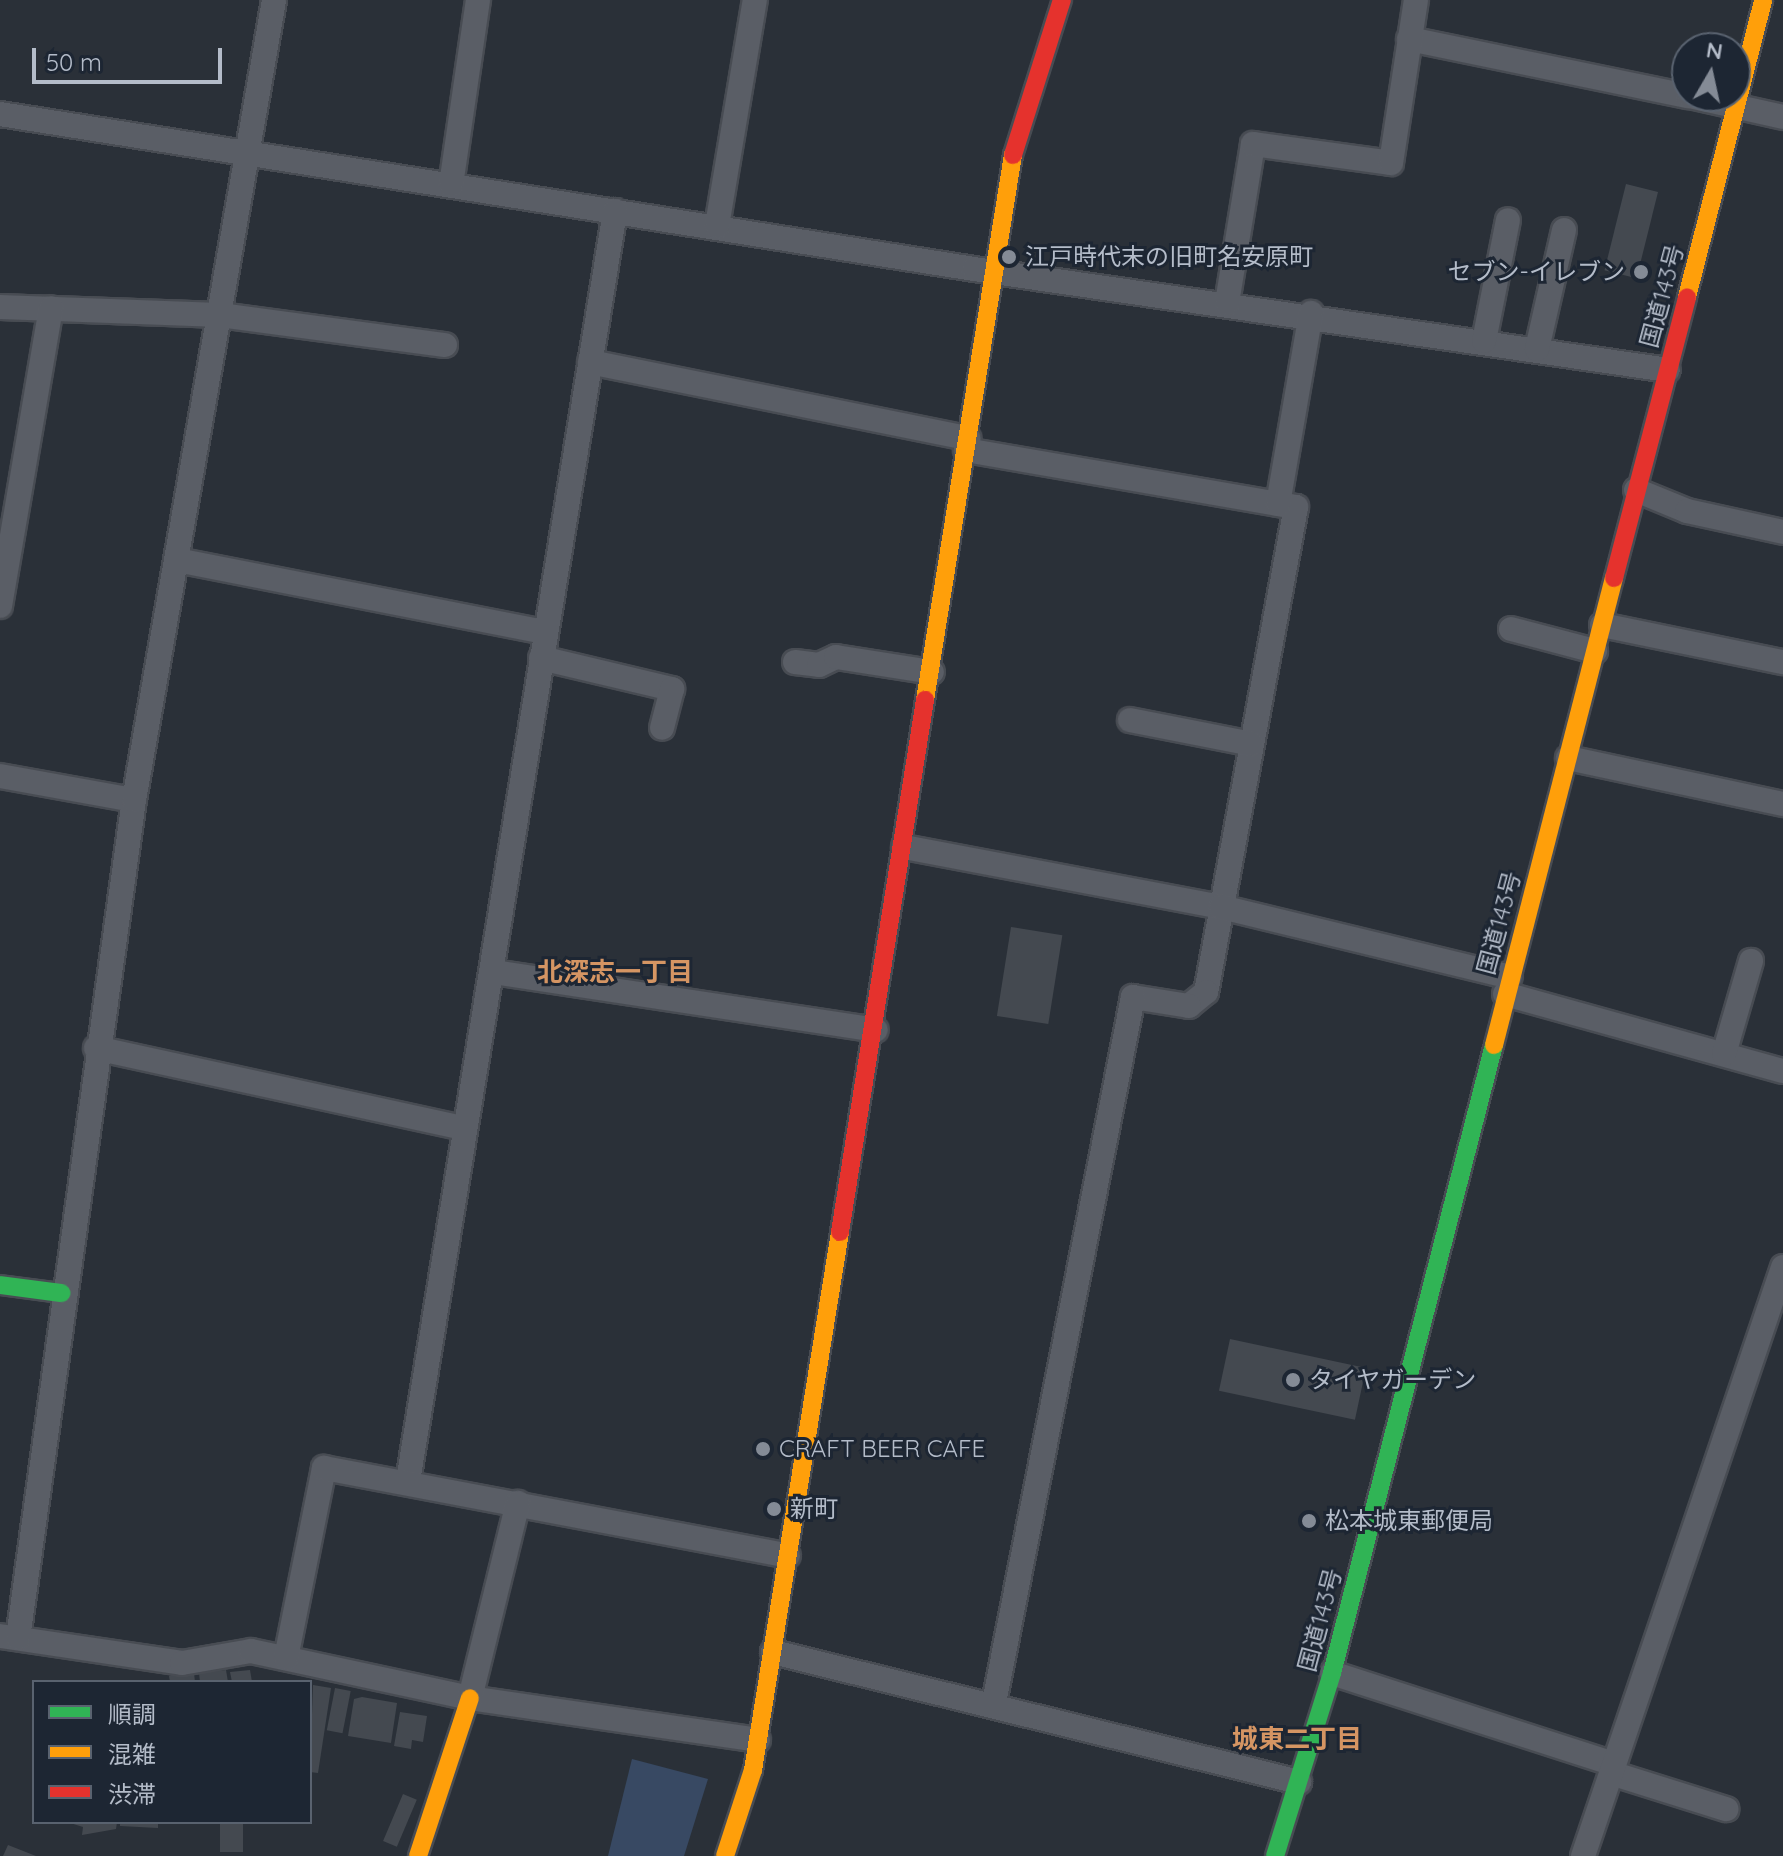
<!DOCTYPE html>
<html>
<head>
<meta charset="utf-8">
<style>
	body { margin:0 }
	#map { position:relative; width:1783px; height:1856px; overflow:hidden; background:#2a3038; font-family:Quicksand,"Noto Sans JP",sans-serif }
	div>[style] { position:absolute }
	.water>* { inset:0; background:#384963 }
	.building>* { inset:0; background:#444950; transform-origin:0 0 }
	.roads { filter:drop-shadow(2px 0 #484c53) drop-shadow(-2px 0 #484c53) drop-shadow(0 2px #484c53) drop-shadow(0 -2px #484c53) }
	.street>* { height:24px; margin:-12px; padding:0 12px; transform-origin:12px; border-radius:12px; background:#5a5e66 }
	.fast>* { height:18px; margin:-9px; padding:0 9px; transform-origin:9px; border-radius:9px; background:#30b455 }
	.slow>* { height:18px; margin:-9px; padding:0 9px; transform-origin:9px; border-radius:9px; background:#ff9f0a }
	.jam>* { height:18px; margin:-9px; padding:0 9px; transform-origin:9px; border-radius:9px; background:#e5322d }
	.dots>* { width:22px; height:22px; translate:-50% -50%; box-sizing:border-box; border:4px solid #1d2633; border-radius:50% }
	span { translate:-50% -50%; white-space:nowrap; text-align:center; line-height:1.15; -webkit-text-stroke:6px #1d2633; paint-order:stroke }
	.poi-label { font-size:24px; color:#b4bcc9 }
	.left { translate:0 -50%; text-align:left }
	.right { translate:-100% -50%; text-align:right }
	.street-label { font-size:24px; color:#b4bcc9 }
	.neighbourhood-label { font-size:26px; color:#d59563; font-weight:700 }
	.legend { position:absolute; left:32px; top:1680px; width:280px; height:144px; box-sizing:border-box; background:#1d2633; border:2px solid #59626f; margin:0; padding:10px 14px; list-style:none; font-size:24px; color:#b4bcc9 }
	.legend li { display:flex; align-items:center; gap:16px; height:40px }
	.legend b { width:40px; border:2px solid #59626f }
	.north { position:absolute; left:1671px; top:32px; width:80px; height:80px; box-sizing:border-box; background:#1d2633; border:2px solid #59626f; border-radius:50%; rotate:9deg; font-size:22px; font-weight:700; line-height:32px; text-align:center; color:#b4bcc9 }
	.north::after { content:''; display:block; margin:auto; width:28px; height:36px; background:#848b96; clip-path:polygon(50% 0,100% 100%,50% 72%,0 100%) }
	.scale { position:absolute; left:32px; top:48px; width:190px; height:36px; box-sizing:border-box; border:4px solid #b4bcc9; border-top:0; padding-left:10px; font-size:24px; line-height:28px; white-space:nowrap; color:#b4bcc9; -webkit-text-stroke:6px #1d2633; paint-order:stroke }
</style>
</head>
<body>
<div id="map">
	<div class="water">
		<i style="clip-path:polygon(632px 1759px,708px 1779px,684px 1856px,608px 1856px)"></i>
	</div>
	<div class="building">
		<i style="left:1626px;top:184px;width:33px;height:89px;rotate:14deg"></i>
		<i style="left:1011px;top:927px;width:52px;height:90px;rotate:9deg"></i>
		<i style="left:1230px;top:1339px;width:139px;height:53px;rotate:12deg"></i>
		<i style="clip-path:polygon(226px 1670px,228px 1682px,200px 1682px,199px 1673px)"></i>
		<i style="clip-path:polygon(250px 1670px,252px 1682px,232px 1682px,230px 1672px)"></i>
		<i style="clip-path:polygon(194px 1673px,195px 1682px,170px 1682px,169px 1676px)"></i>
		<i style="clip-path:polygon(313px 1685px,331px 1688px,318px 1773px,310px 1772px)"></i>
		<i style="left:335px;top:1688px;width:16px;height:43px;rotate:11deg"></i>
		<i style="clip-path:polygon(362px 1697px,397px 1703px,391px 1743px,348px 1736px,354px 1699px)"></i>
		<i style="clip-path:polygon(400px 1712px,427px 1716px,423px 1742px,412px 1740px,411px 1749px,394px 1746px)"></i>
		<i style="left:403px;top:1794px;width:15px;height:51px;rotate:23deg"></i>
		<i style="clip-path:polygon(67px 1822px,117px 1822px,116px 1829px,82px 1835px,83px 1827px)"></i>
		<i style="clip-path:polygon(120px 1822px,158px 1822px,158px 1828px,120px 1826px)"></i>
		<i style="left:220px;top:1822px;width:23px;height:30px"></i>
		<i style="clip-path:polygon(8px 1845px,36px 1856px,3px 1856px)"></i>
	</div>
	<div class="roads">
		<div class="street">
			<i style="left:1409px;top:39px;width:284px;rotate:11.6deg"></i>
			<i style="left:1689px;top:96px;width:96px;rotate:12.6deg"></i>
			<i style="left:0;top:114px;width:986px;rotate:9.04deg"></i>
			<i style="left:974px;top:269px;width:701px;rotate:8.28deg"></i>
			<i style="left:451px;top:185px;width:187px;rotate:-81.7deg"></i>
			<i style="left:717px;top:226px;width:229px;rotate:-80.5deg"></i>
			<i style="left:1227px;top:303px;width:161px;rotate:-80.7deg"></i>
			<i style="left:1253px;top:144px;width:139px;rotate:7.8deg"></i>
			<i style="left:1391px;top:163px;width:165px;rotate:-81.3deg"></i>
			<i style="left:0;top:307px;width:220px;rotate:2.1deg"></i>
			<i style="left:220px;top:315px;width:227px;rotate:7.6deg"></i>
			<i style="left:1484px;top:341px;width:123px;rotate:-78.8deg"></i>
			<i style="left:1537px;top:349px;width:122px;rotate:-77.2deg"></i>
			<i style="left:590px;top:362px;width:386px;rotate:11.4deg"></i>
			<i style="left:966px;top:450px;width:335px;rotate:9.8deg"></i>
			<i style="left:1296px;top:507px;width:493px;rotate:100.5deg"></i>
			<i style="left:1206px;top:992px;width:22px;rotate:141deg"></i>
			<i style="left:1189px;top:1006px;width:57px;rotate:-170.9deg"></i>
			<i style="left:1133px;top:997px;width:720px;rotate:101.14deg"></i>
			<i style="left:1636px;top:490px;width:55px;rotate:22.4deg"></i>
			<i style="left:1687px;top:511px;width:98px;rotate:12.3deg"></i>
			<i style="left:1278px;top:504px;width:194px;rotate:-80.2deg"></i>
			<i style="left:177px;top:560px;width:374px;rotate:11.1deg"></i>
			<i style="left:0;top:606px;width:302px;rotate:-80.3deg"></i>
			<i style="left:1602px;top:625px;width:185px;rotate:11.6deg"></i>
			<i style="left:1511px;top:629px;width:87px;rotate:14.7deg"></i>
			<i style="left:541px;top:658px;width:135px;rotate:13.3deg"></i>
			<i style="left:672px;top:689px;width:40px;rotate:104.4deg"></i>
			<i style="left:795px;top:662px;width:24px;rotate:7deg"></i>
			<i style="left:819px;top:665px;width:19px;rotate:-25deg"></i>
			<i style="left:836px;top:657px;width:97px;rotate:8.9deg"></i>
			<i style="left:1130px;top:720px;width:124px;rotate:11.1deg"></i>
			<i style="left:1568px;top:758px;width:220px;rotate:12.1deg"></i>
			<i style="left:0;top:776px;width:136px;rotate:10.2deg"></i>
			<i style="left:904px;top:847px;width:323px;rotate:10.7deg"></i>
			<i style="left:1221px;top:907px;width:297px;rotate:13.6deg"></i>
			<i style="left:493px;top:972px;width:387px;rotate:8.6deg"></i>
			<i style="left:1505px;top:994px;width:288px;rotate:15.5deg"></i>
			<i style="left:96px;top:1048px;width:377px;rotate:12.3deg"></i>
			<i style="left:1724px;top:1054px;width:97px;rotate:-73.8deg"></i>
			<i style="left:408px;top:1481px;width:1287px;rotate:-80.74deg"></i>
			<i style="left:0;top:1636px;width:184px;rotate:8.4deg"></i>
			<i style="left:182px;top:1663px;width:70px;rotate:-9.9deg"></i>
			<i style="left:251px;top:1651px;width:224px;rotate:12.1deg"></i>
			<i style="left:470px;top:1698px;width:291px;rotate:8.3deg"></i>
			<i style="left:18px;top:1638px;width:846px;rotate:-82.12deg"></i>
			<i style="left:134px;top:800px;width:812px;rotate:-80.07deg"></i>
			<i style="left:773px;top:1652px;width:542px;rotate:13.88deg"></i>
			<i style="left:286px;top:1658px;width:194px;rotate:-78.7deg"></i>
			<i style="left:324px;top:1468px;width:472px;rotate:10.7deg"></i>
			<i style="left:1332px;top:1673px;width:296px;rotate:17.9deg"></i>
			<i style="left:470px;top:1698px;width:201px;rotate:-76.2deg"></i>
			<i style="left:1611px;top:1773px;width:121px;rotate:17.4deg"></i>
			<i style="left:1583px;top:1856px;width:622px;rotate:-71.24deg"></i>
		</div>
		<div class="fast">
			<i style="left:0;top:1285px;width:62px;rotate:7.5deg"></i>
			<i style="left:1275px;top:1856px;width:192px;rotate:-72.7deg"></i>
			<i style="left:1332px;top:1673px;width:649px;rotate:-75.54deg"></i>
		</div>
		<div class="slow">
			<i style="left:1687px;top:297px;width:307px;rotate:-75.6deg"></i>
			<i style="left:925px;top:700px;width:552px;rotate:-80.83deg"></i>
			<i style="left:1494px;top:1045px;width:482px;rotate:-75.6deg"></i>
			<i style="left:418px;top:1856px;width:166px;rotate:-71.8deg"></i>
			<i style="left:725px;top:1856px;width:90px;rotate:-72deg"></i>
			<i style="left:753px;top:1770px;width:545px;rotate:-80.81deg"></i>
		</div>
		<div class="jam">
			<i style="left:1013px;top:155px;width:163px;rotate:-72.5deg"></i>
			<i style="left:1614px;top:578px;width:290px;rotate:-75.4deg"></i>
			<i style="left:840px;top:1232px;width:539px;rotate:-80.92deg"></i>
		</div>
	</div>
	<div class="dots">
		<i style="left:1009px;top:257px;background:#848b96"></i>
		<i style="left:1641px;top:272px;background:#848b96"></i>
		<i style="left:1293px;top:1380px;background:#848b96"></i>
		<i style="left:763px;top:1449px;background:#848b96"></i>
		<i style="left:774px;top:1509px;background:#848b96"></i>
		<i style="left:1309px;top:1521px;background:#848b96"></i>
	</div>
	<div class="poi-label">
		<span class="left" style="left:1025px;top:257px">江戸時代末の旧町名安原町</span>
		<span class="right" style="left:1625px;top:272px">セブン-イレブン</span>
		<span class="left" style="left:1309px;top:1380px">タイヤガーデン</span>
		<span class="left" style="left:779px;top:1449px">CRAFT BEER CAFE</span>
		<span class="left" style="left:790px;top:1509px">新町</span>
		<span class="left" style="left:1325px;top:1521px">松本城東郵便局</span>
	</div>
	<div class="street-label">
		<span style="left:1662px;top:296px;rotate:-75deg">国道143号</span>
		<span style="left:1499px;top:923px;rotate:-75deg">国道143号</span>
		<span style="left:1320px;top:1620px;rotate:-75deg">国道143号</span>
	</div>
	<div class="neighbourhood-label">
		<span style="left:615px;top:972px">北深志一丁目</span>
		<span style="left:1297px;top:1739px">城東二丁目</span>
	</div>
	<ul class="legend">
	<li><b style="height:10px;background:#30b455"></b>順調</li>
	<li><b style="height:10px;background:#ff9f0a"></b>混雑</li>
	<li><b style="height:10px;background:#e5322d"></b>渋滞</li>
	</ul>
	<div class="north">N</div>
	<div class="scale">50 m</div>
</div>
</body>
</html>
